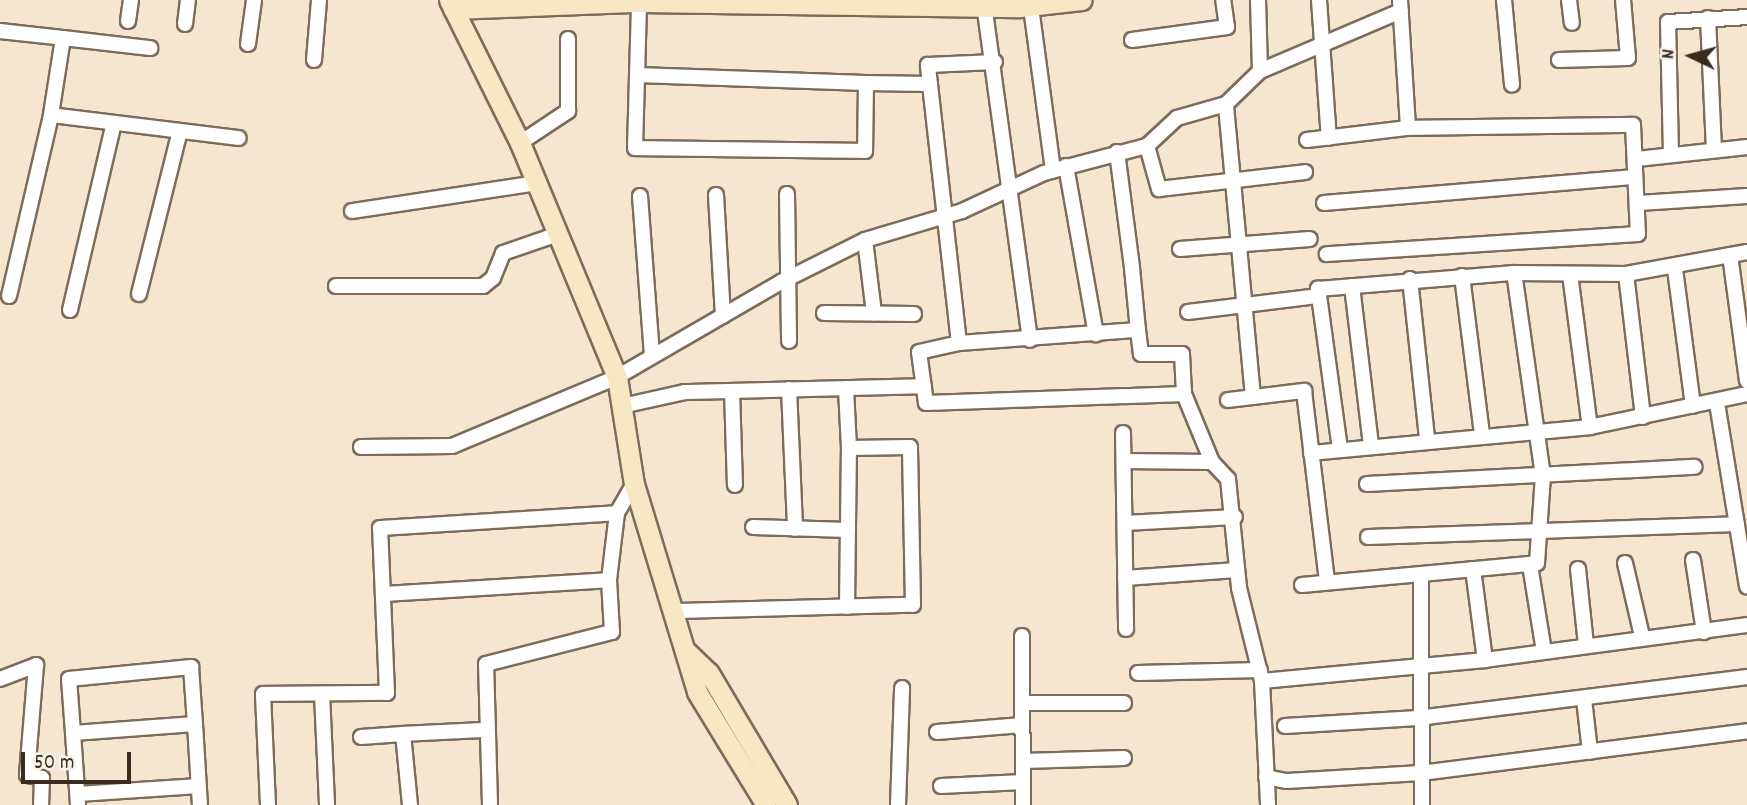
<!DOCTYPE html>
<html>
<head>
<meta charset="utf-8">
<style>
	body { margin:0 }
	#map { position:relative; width:1747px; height:805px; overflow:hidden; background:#f4e6cf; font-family:Dekko,sans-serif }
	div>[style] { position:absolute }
	.roads { filter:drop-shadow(2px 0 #7c6c5c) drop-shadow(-2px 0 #7c6c5c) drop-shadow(0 2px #7c6c5c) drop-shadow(0 -2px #7c6c5c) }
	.street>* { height:14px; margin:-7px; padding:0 7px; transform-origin:7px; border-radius:7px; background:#fff }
	.secondary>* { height:19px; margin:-9.5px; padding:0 9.5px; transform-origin:9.5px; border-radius:9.5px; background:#f7e8c3 }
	span { translate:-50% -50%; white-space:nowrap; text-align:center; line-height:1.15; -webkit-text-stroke:6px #f7f3e8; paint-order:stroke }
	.north { position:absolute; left:1656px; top:21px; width:70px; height:70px; -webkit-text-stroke:5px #f7f3e8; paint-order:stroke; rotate:275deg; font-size:19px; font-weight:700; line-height:28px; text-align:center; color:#3b2a1e }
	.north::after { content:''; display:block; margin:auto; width:24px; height:32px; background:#3b2a1e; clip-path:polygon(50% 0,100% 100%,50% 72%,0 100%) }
	.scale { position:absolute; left:21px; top:752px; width:110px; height:32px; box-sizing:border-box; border:4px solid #3b2a1e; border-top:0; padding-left:9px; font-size:21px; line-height:24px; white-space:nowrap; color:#3b2a1e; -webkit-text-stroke:5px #f7f3e8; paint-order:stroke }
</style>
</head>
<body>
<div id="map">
	<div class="roads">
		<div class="street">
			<i style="left:1030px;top:0;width:172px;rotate:82.3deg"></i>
			<i style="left:1319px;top:0;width:138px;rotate:85.9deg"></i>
			<i style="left:1400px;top:0;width:128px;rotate:86.4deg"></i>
			<i style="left:1504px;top:0;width:85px;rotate:84.6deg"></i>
			<i style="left:1569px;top:0;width:23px;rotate:83deg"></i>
			<i style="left:984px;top:4px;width:339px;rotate:82.2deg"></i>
			<i style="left:1708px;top:18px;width:132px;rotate:87.4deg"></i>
			<i style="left:128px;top:21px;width:21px;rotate:-82deg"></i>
			<i style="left:185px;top:24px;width:24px;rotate:-83deg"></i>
			<i style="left:0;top:31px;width:63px;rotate:6.3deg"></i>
			<i style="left:63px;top:38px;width:78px;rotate:98.9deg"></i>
			<i style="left:51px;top:115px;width:189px;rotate:7deg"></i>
			<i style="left:63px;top:38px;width:88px;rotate:6.6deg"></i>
			<i style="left:1132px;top:40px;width:96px;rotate:-7.8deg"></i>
			<i style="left:1227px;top:27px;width:27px;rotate:-98deg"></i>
			<i style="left:248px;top:44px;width:44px;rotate:-82.2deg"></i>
			<i style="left:314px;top:60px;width:60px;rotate:-85.2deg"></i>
			<i style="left:1559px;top:60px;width:69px;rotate:-1.7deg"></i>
			<i style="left:1628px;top:58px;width:58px;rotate:-94.9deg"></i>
			<i style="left:1260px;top:71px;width:153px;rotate:-23.1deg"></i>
			<i style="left:637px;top:75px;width:229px;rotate:2deg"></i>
			<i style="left:866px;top:83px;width:68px;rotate:90.8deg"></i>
			<i style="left:865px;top:151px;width:230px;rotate:-179.3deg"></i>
			<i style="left:635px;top:148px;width:146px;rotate:-88.4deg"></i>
			<i style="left:866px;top:83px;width:64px;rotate:0.9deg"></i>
			<i style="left:1226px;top:104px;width:51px;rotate:164.1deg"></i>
			<i style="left:1177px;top:118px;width:41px;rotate:137deg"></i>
			<i style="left:1147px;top:146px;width:45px;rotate:74.4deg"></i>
			<i style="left:1159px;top:189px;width:147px;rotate:-6.6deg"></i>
			<i style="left:1307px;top:140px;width:102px;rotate:-6.8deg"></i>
			<i style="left:1408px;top:128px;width:225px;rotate:-0.8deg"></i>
			<i style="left:1633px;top:125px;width:109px;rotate:87.4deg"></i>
			<i style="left:1638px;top:234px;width:312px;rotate:176.3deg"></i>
			<i style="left:520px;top:143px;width:58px;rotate:-33.7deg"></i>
			<i style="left:568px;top:111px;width:72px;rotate:-90deg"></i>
			<i style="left:1117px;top:152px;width:117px;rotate:82.6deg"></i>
			<i style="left:1132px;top:268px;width:62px;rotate:84.5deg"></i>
			<i style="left:1138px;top:330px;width:24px;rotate:83deg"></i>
			<i style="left:1141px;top:354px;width:41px"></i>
			<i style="left:1182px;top:354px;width:40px;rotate:87.1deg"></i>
			<i style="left:1184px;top:394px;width:258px;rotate:178deg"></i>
			<i style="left:926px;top:403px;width:51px;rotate:-97.8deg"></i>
			<i style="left:919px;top:352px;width:41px;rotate:-12.7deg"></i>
			<i style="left:959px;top:343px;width:179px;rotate:-4.2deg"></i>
			<i style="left:1671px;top:154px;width:132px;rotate:-91.3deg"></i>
			<i style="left:1668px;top:22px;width:79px;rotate:-3.6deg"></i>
			<i style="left:1637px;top:159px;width:111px;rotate:-6.2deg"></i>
			<i style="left:1066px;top:166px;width:171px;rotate:79.9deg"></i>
			<i style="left:787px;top:194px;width:147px;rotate:89.2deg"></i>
			<i style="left:716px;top:195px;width:121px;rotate:86.7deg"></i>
			<i style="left:640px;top:196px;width:160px;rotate:85.7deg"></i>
			<i style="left:1324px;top:203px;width:312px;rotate:-4.8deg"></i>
			<i style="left:1639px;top:203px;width:108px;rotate:-3.7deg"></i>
			<i style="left:352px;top:211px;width:187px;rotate:-8.6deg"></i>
			<i style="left:865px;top:240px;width:74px;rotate:83deg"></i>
			<i style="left:1180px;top:249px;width:130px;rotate:-4.4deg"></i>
			<i style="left:1730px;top:255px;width:127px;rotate:82.3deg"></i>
			<i style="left:1675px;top:269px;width:138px;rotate:82.5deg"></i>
			<i style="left:1570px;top:274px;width:154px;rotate:82.6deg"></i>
			<i style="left:1626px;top:274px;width:144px;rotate:83.2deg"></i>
			<i style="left:1462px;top:276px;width:159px;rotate:82.8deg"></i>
			<i style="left:1410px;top:279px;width:161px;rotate:83.9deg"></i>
			<i style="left:336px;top:286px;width:147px"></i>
			<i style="left:483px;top:286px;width:13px;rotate:-39deg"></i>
			<i style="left:493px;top:278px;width:27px;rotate:-68deg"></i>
			<i style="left:503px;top:253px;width:58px;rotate:-19.1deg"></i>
			<i style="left:1352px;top:286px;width:160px;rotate:83.2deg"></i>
			<i style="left:139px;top:294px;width:168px;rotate:-75.9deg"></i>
			<i style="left:9px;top:296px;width:186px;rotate:-76.9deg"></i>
			<i style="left:70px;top:310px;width:192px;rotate:-76.8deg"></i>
			<i style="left:1188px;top:312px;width:132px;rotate:-7deg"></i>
			<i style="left:824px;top:313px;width:90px;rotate:0.6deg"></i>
			<i style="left:959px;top:343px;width:280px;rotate:-96.4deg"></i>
			<i style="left:928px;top:65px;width:67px;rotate:-2.6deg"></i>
			<i style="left:789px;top:389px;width:140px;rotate:87.5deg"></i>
			<i style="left:732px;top:391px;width:94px;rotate:88.2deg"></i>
			<i style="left:1184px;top:394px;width:74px;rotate:67.6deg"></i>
			<i style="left:1212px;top:462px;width:23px;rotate:47deg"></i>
			<i style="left:1228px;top:479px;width:110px;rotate:84.2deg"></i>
			<i style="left:1239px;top:588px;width:96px;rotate:76.1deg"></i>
			<i style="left:1262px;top:681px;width:124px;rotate:87.2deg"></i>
			<i style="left:1253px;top:397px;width:294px;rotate:-95.3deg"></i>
			<i style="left:1226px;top:104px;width:47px;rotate:-44.1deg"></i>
			<i style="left:1260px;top:71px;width:71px;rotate:-91.6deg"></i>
			<i style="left:1228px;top:400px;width:77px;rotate:-6.8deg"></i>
			<i style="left:1304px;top:391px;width:192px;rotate:83.1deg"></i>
			<i style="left:1717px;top:403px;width:186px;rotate:80.7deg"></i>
			<i style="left:622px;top:406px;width:65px;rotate:-12.5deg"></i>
			<i style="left:685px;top:392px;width:239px;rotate:-1.4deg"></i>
			<i style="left:1123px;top:433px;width:196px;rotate:89.1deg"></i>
			<i style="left:361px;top:447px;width:91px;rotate:-0.6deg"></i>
			<i style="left:452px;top:446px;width:179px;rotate:-22.7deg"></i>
			<i style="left:617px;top:377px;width:190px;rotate:-30.1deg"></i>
			<i style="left:781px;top:282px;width:94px;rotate:-26.6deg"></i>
			<i style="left:865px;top:240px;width:101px;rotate:-16.6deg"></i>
			<i style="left:962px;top:211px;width:90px;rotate:-24.9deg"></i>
			<i style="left:1044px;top:173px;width:106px;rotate:-14.7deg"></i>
			<i style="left:1340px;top:449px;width:162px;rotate:-97.8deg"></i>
			<i style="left:1318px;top:289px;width:197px;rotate:-4.7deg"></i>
			<i style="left:1514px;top:273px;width:112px;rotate:0.5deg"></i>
			<i style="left:1626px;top:274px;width:123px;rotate:-10.3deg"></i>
			<i style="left:1311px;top:453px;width:280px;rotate:-5.3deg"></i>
			<i style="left:1590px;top:427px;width:160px;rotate:-11.9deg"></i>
			<i style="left:1124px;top:461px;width:88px;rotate:0.7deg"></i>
			<i style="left:1367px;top:484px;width:328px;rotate:-3deg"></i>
			<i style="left:1125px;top:523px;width:110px;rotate:-3.1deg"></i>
			<i style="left:753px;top:527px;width:95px;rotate:1.8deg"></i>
			<i style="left:1368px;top:537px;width:369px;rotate:-2deg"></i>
			<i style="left:1693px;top:560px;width:73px;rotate:81.3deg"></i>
			<i style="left:1625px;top:563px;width:75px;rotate:76.9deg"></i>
			<i style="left:1530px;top:565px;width:87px;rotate:80.8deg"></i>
			<i style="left:1473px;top:569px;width:92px;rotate:82.5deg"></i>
			<i style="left:1578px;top:569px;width:76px;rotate:84deg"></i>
			<i style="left:1421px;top:574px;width:231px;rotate:89.8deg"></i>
			<i style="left:1125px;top:578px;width:112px;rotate:-4.1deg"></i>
			<i style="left:1302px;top:585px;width:236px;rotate:-5.3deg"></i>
			<i style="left:1537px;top:563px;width:87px;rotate:-86.1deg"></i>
			<i style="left:1543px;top:476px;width:205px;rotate:-98.1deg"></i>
			<i style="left:383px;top:594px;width:226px;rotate:-3.5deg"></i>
			<i style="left:847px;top:607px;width:159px;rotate:-89.3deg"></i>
			<i style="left:676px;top:611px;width:237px;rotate:-1.5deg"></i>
			<i style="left:913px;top:605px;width:158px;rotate:-91.1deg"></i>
			<i style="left:910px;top:447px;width:61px;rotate:179.1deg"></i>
			<i style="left:849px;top:448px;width:60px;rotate:-92.9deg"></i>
			<i style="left:1022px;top:636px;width:169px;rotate:89.7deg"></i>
			<i style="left:1138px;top:673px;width:122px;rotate:-1.4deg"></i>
			<i style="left:0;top:679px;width:39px;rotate:-21deg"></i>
			<i style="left:36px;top:665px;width:110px;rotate:94.7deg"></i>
			<i style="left:27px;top:775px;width:15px;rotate:11deg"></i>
			<i style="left:42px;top:778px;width:27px;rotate:92deg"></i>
			<i style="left:1262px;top:681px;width:224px;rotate:-5.4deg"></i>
			<i style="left:1485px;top:660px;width:264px;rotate:-7.6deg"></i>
			<i style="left:322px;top:694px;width:111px;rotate:87.4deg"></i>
			<i style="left:1584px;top:699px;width:53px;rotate:83.5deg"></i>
			<i style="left:1022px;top:703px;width:102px"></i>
			<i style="left:195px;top:724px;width:122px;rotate:175.8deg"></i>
			<i style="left:73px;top:733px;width:54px;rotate:-94.2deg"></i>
			<i style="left:69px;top:679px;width:123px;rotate:-5.6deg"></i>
			<i style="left:191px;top:667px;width:57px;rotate:86deg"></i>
			<i style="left:195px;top:724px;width:81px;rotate:86.5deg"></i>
			<i style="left:1285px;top:726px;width:133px;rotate:-3.4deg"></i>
			<i style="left:1418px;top:718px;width:332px;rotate:-7.1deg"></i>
			<i style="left:937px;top:732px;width:85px;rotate:-4.7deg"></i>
			<i style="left:73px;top:733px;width:72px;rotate:86deg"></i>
			<i style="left:361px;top:737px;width:42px;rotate:-4.1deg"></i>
			<i style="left:1023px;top:761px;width:101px;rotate:-1.7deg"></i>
			<i style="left:1266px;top:777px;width:21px;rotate:11deg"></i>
			<i style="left:1287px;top:781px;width:134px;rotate:-3.4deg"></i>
			<i style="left:1421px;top:773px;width:329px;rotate:-7.3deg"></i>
			<i style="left:941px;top:786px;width:82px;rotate:-2.8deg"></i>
			<i style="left:78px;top:794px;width:121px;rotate:-3.8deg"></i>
			<i style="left:268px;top:805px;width:111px;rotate:-92.6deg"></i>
			<i style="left:263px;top:694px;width:124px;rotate:-0.5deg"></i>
			<i style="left:387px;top:693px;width:165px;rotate:-92.4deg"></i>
			<i style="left:380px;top:528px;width:237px;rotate:-3.6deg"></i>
			<i style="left:410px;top:805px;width:71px;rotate:-95.6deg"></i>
			<i style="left:403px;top:734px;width:83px;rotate:-2.8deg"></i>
			<i style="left:490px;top:805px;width:141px;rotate:-91.6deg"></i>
			<i style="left:486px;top:664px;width:130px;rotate:-14.3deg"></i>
			<i style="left:612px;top:632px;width:52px;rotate:-93.3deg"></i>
			<i style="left:609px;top:580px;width:67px;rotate:-83.2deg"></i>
			<i style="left:617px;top:513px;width:34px;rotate:-60deg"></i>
			<i style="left:898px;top:805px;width:117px;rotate:-88deg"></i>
		</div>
		<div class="secondary">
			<i style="left:449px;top:0;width:160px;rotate:63.6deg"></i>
			<i style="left:520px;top:143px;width:253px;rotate:67.5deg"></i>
			<i style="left:617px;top:377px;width:108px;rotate:81deg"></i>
			<i style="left:634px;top:484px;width:217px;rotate:73.1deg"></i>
			<i style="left:697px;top:692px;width:132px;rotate:58.6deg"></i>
			<i style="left:453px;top:9px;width:186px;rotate:-2.2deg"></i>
			<i style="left:639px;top:2px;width:380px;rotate:0.8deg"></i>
			<i style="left:1019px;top:7px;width:63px;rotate:-6.3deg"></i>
			<i style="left:687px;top:652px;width:30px;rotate:44deg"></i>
			<i style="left:709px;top:673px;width:153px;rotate:59.4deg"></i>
		</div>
	</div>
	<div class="north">N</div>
	<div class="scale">50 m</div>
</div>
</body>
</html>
